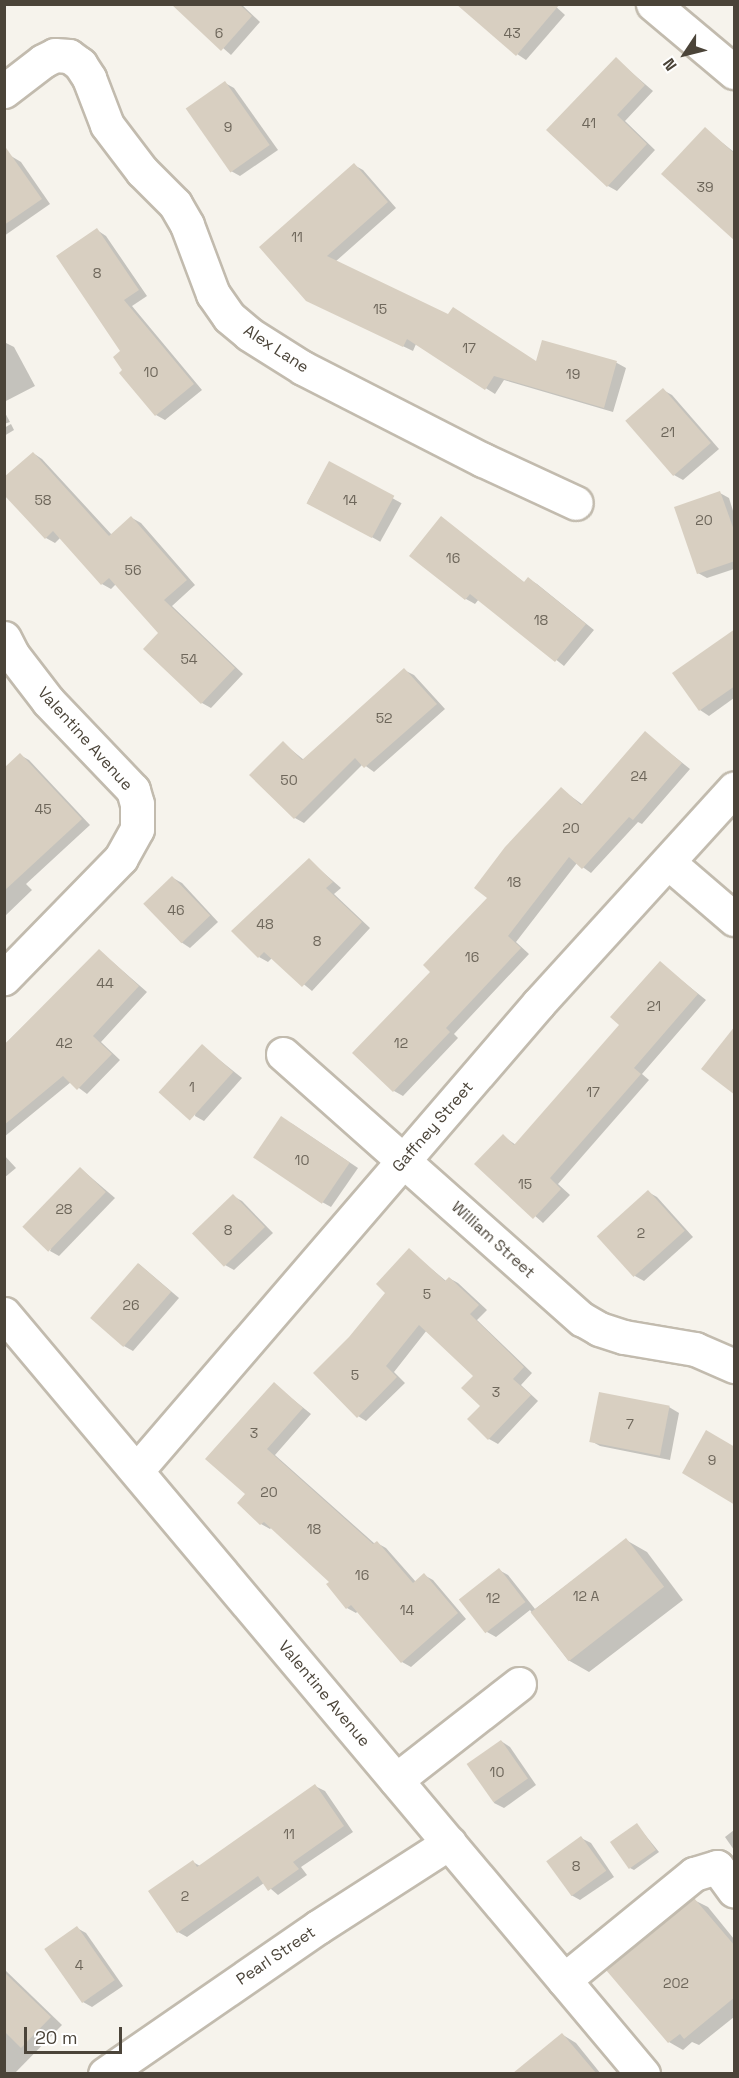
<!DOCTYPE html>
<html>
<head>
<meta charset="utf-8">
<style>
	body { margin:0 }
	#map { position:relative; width:739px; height:2078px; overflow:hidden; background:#f6f3ec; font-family:"Space Grotesk",sans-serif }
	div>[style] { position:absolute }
	.shadow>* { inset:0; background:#0003; transform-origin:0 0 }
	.building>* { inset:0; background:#d8cfc1; transform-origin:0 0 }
	.roads { filter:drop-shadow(2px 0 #c2bbae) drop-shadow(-2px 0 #c2bbae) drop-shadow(0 2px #c2bbae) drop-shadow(0 -2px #c2bbae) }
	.minor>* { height:33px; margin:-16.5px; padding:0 16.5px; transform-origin:16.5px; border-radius:16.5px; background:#fff }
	span { translate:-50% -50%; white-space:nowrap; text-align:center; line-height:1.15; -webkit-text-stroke:5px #fff; paint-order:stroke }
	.number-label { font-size:14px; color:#6e675b }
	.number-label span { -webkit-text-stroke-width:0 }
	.street-label { font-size:16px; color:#4b4439 }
	.frame { position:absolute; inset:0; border:6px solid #4b4439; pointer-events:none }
	.north { position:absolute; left:655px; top:24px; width:60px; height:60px; -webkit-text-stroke:4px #fff; paint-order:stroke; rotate:235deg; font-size:16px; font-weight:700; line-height:24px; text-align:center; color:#4b4439 }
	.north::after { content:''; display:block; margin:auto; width:21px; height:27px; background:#4b4439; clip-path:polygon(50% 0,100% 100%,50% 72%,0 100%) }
	.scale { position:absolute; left:24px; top:2027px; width:98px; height:27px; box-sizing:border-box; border:3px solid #4b4439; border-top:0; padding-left:8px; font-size:18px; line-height:21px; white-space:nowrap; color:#4b4439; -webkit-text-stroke:4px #fff; paint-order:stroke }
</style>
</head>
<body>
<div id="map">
	<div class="shadow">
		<i style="clip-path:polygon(173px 4px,241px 4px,260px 22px,231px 55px)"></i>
		<i style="clip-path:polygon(553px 4px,565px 15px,526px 60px,517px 54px)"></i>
		<i style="clip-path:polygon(616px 59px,653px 91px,625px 121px,655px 150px,617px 191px,608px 186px)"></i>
		<i style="clip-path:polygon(225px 83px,234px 88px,278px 150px,240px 176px,231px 171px)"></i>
		<i style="clip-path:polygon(705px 129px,734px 152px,734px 239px)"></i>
		<i style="clip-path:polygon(11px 156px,21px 162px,50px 204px,4px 236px,4px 161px)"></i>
		<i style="clip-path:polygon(354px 165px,363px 170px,396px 208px,335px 262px,537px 363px,543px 342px,617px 363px,626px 368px,613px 412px,504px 380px,495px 394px,416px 344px,413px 351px,307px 300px)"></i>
		<i style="clip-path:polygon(97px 230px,106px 236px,147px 296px,132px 306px,202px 390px,165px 420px,156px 415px,124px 370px)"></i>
		<i style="clip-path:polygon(4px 342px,14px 347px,35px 386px,4px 402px)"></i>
		<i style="clip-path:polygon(663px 390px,672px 395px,719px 449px,683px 480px,674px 475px)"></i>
		<i style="clip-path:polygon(4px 411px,10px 422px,4px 424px)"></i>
		<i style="clip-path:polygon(11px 424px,14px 430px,4px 436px,4px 428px)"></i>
		<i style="clip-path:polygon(33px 453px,42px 459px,112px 535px,132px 518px,141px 523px,195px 585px,172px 606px,243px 674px,211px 708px,202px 703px,145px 649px,160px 633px,116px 584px,111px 589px,102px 584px,61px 537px,55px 543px,46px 538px)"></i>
		<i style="left:329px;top:463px;width:83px;height:44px;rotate:29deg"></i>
		<i style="clip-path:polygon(720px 493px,729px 498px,734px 514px,734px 569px,707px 578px,698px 573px)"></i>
		<i style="clip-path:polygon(450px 524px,525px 583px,528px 579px,537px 584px,594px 630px,564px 666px,479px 599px,475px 604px,466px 599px,412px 556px)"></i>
		<i style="clip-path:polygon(734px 631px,734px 698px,709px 716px,700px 710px)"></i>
		<i style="clip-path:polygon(404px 670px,414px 675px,445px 709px,374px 772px,363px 764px,304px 823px,295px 818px,283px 743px,304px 760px)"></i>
		<i style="clip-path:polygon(645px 733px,690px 769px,642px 824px,638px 822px,591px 873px,577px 863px,516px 942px,529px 954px,454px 1034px,458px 1038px,403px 1096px,394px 1091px,354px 1053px,432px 972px,489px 898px,561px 789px,583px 805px)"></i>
		<i style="clip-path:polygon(20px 755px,29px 760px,90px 825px,26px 884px,32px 890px,4px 917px,4px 795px)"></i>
		<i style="clip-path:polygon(309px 860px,341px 888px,334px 894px,370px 928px,312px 991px,272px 958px,268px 962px,259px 957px)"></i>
		<i style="clip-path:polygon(173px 878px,182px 883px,218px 922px,190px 948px,181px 942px,145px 904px)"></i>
		<i style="clip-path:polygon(100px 951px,147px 992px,101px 1042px,120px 1060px,87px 1094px,71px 1082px,4px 1137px,4px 1045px)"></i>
		<i style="clip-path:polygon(660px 963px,706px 1000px,642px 1074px,649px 1080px,558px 1184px,570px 1195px,543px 1223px,477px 1164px,503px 1136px,516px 1145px,621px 1025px)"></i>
		<i style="clip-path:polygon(202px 1046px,242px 1078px,204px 1121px,195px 1116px)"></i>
		<i style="clip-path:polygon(291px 1123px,358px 1168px,331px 1207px,322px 1202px)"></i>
		<i style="clip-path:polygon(4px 1155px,16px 1168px,4px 1178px)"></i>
		<i style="clip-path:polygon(80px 1168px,115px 1198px,59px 1256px,50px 1251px)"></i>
		<i style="clip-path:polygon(648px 1192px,657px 1197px,693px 1237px,644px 1281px,635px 1276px)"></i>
		<i style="clip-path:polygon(233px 1196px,242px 1201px,273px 1233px,234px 1270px,225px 1265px)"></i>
		<i style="clip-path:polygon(409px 1250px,446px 1281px,449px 1278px,458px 1283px,487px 1310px,477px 1320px,532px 1373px,521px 1385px,538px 1401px,498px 1444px,489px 1439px,475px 1375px,427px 1330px,394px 1372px,405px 1383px,366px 1421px,358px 1416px,350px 1338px,387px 1293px)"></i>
		<i style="clip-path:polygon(139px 1264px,179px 1298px,133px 1351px,124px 1346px)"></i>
		<i style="clip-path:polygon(274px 1384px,311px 1414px,275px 1455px,375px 1544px,377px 1543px,386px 1548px,416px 1582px,424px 1575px,433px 1580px,466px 1619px,411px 1667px,402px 1662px,358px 1611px,356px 1613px,347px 1608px,331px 1582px,272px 1527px,270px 1529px,261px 1524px,247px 1494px)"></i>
		<i style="clip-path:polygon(669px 1407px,679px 1413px,670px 1460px,600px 1446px,591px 1441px)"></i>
		<i style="clip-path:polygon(626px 1540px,647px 1552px,683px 1600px,589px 1672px,568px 1660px,530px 1610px,496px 1637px,487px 1632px,499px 1570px,508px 1575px,535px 1609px)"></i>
		<i style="clip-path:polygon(501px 1741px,510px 1747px,536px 1785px,504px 1808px,494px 1803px)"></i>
		<i style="clip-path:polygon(315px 1786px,325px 1791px,353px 1832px,301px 1867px,307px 1875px,278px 1895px,264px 1883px,187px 1937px,178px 1932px,193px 1862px,200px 1866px)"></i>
		<i style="clip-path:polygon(637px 1825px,659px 1852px,634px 1870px,630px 1868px)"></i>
		<i style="clip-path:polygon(734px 1830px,734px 1850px,725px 1837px)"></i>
		<i style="clip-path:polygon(581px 1838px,591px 1843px,614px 1877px,580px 1900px,571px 1895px)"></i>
		<i style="clip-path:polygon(694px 1900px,708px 1907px,734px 1939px,734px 2017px,699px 2045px,692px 2042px,683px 2050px,669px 2042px,609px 1970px)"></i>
		<i style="clip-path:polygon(77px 1928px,86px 1933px,123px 1986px,92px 2007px,83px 2002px)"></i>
		<i style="clip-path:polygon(4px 1969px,62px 2025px,14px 2074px,4px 2074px)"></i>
		<i style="clip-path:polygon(563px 2035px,576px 2043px,601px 2074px,515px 2074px)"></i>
	</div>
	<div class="building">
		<i style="clip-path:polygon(171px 4px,239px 4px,252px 16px,221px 51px)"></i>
		<i style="clip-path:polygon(456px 4px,560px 4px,516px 56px)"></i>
		<i style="clip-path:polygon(616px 57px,645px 85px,617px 115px,647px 144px,607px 187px,546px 130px)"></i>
		<i style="left:225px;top:81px;width:78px;height:48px;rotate:55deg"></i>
		<i style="clip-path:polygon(705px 127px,735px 154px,735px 241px,661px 174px)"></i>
		<i style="clip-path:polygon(4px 145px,42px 199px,4px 225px)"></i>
		<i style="clip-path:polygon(354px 163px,388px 202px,327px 256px,448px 314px,453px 307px,536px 361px,542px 340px,617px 361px,604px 408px,494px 376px,485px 390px,407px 339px,403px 347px,306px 301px,259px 247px)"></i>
		<i style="clip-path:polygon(97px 228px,139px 290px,124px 300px,194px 384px,155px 416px,119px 373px,122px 370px,113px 357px,120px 351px,56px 256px)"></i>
		<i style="left:663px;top:388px;width:73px;height:50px;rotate:49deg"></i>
		<i style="clip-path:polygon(33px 452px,109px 536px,131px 516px,187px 580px,164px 600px,235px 668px,201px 704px,143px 649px,158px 633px,109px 578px,101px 585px,53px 531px,45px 539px,4px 495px,4px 477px)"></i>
		<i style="left:329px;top:461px;width:74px;height:48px;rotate:28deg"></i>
		<i style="clip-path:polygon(720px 491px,735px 533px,735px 561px,697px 574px,674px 507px)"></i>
		<i style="clip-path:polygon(441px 516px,524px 582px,528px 577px,586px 624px,555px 662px,470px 594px,465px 600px,409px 556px)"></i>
		<i style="clip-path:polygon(735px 629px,735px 686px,699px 711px,672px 673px)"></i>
		<i style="clip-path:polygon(404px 668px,437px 704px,364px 768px,355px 758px,294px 819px,249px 775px,283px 741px,302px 760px)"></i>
		<i style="clip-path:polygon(645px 731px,682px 763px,633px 820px,629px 817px,582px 869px,569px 857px,508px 936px,521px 948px,446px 1028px,450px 1032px,393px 1092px,352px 1053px,430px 972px,423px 965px,487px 898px,474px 888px,505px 847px,561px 787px,581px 805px)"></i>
		<i style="clip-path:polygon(20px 753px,82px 819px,4px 891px,4px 768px)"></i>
		<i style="clip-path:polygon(309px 858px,333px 882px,326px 888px,362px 922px,302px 987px,264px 952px,258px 958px,231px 931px)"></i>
		<i style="left:172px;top:876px;width:55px;height:40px;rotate:46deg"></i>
		<i style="clip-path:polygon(99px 949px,139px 986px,93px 1036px,112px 1054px,77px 1090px,63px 1076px,4px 1125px,4px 1045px)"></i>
		<i style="clip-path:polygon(660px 961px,698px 994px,634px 1068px,641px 1074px,550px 1178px,561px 1189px,533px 1219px,474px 1164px,503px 1134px,514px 1145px,619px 1025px,610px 1017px)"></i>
		<i style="clip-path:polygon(735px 1026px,735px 1095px,701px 1069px)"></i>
		<i style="left:202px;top:1044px;width:42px;height:65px;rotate:42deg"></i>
		<i style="left:281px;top:1116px;width:83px;height:50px;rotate:34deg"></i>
		<i style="left:80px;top:1167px;width:36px;height:83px;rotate:44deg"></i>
		<i style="left:648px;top:1190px;width:55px;height:69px;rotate:48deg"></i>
		<i style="left:233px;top:1194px;width:46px;height:57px;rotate:46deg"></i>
		<i style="clip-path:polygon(409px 1248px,445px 1281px,449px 1277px,479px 1305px,470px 1314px,524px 1367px,513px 1379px,531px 1395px,488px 1440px,467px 1419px,480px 1406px,461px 1388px,473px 1376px,419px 1325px,386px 1366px,397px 1377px,357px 1418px,313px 1373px,349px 1337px,385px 1293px,376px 1284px)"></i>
		<i style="left:138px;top:1263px;width:44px;height:73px;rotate:41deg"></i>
		<i style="clip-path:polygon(274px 1382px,303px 1408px,267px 1449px,373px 1544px,377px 1541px,413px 1583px,424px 1573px,458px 1613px,401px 1663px,351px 1605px,346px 1609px,326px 1584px,329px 1582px,264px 1522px,260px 1525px,237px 1503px,245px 1494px,205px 1459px)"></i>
		<i style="left:599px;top:1392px;width:72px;height:51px;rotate:11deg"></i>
		<i style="clip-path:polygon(706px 1430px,735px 1447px,735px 1505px,682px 1473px)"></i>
		<i style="left:626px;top:1538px;width:62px;height:121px;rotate:52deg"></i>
		<i style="left:499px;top:1568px;width:43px;height:51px;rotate:52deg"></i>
		<i style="left:501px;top:1740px;width:47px;height:42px;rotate:55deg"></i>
		<i style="clip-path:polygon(315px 1784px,344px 1826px,293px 1862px,299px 1869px,268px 1891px,258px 1876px,177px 1933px,148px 1891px,193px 1860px,197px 1867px)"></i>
		<i style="left:637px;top:1823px;width:33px;height:33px;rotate:55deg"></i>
		<i style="left:581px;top:1836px;width:43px;height:43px;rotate:54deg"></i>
		<i style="clip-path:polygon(694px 1898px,735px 1946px,735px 1997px,684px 2039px,680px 2034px,668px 2043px,606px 1970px)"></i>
		<i style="left:77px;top:1926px;width:66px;height:40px;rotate:55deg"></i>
		<i style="clip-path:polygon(4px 1972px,51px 2017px,21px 2048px,4px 2031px)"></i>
		<i style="clip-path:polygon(562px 2033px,596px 2073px,513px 2073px)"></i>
	</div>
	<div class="roads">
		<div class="minor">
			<i style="left:653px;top:4px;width:106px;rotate:40deg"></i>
			<i style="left:4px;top:91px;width:49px;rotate:-37.6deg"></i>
			<i style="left:43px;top:61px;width:13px;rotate:-27deg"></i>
			<i style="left:55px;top:55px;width:14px;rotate:4deg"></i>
			<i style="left:69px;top:56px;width:14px;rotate:36deg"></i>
			<i style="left:80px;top:64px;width:17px;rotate:57deg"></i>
			<i style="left:89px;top:78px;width:50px;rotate:69deg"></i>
			<i style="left:107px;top:125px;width:58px;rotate:52.7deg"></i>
			<i style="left:142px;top:171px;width:47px;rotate:45deg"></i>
			<i style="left:175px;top:204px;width:24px;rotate:60deg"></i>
			<i style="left:187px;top:225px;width:74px;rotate:69.4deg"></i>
			<i style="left:213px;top:294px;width:28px;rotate:55deg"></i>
			<i style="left:229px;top:317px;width:26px;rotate:40deg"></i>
			<i style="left:249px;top:334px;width:64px;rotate:32.2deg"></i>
			<i style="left:303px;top:368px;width:202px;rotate:27.1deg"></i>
			<i style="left:483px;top:460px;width:102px;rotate:24.8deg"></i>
			<i style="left:4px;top:638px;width:18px;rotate:63deg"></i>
			<i style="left:12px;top:654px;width:59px;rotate:52.5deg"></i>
			<i style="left:48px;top:701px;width:123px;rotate:46.3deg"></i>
			<i style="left:133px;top:790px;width:15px;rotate:74deg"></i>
			<i style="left:137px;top:804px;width:25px;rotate:90deg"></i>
			<i style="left:137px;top:829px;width:33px;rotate:119deg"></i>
			<i style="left:121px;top:858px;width:168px;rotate:134.3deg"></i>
			<i style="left:669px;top:863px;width:86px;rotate:40.7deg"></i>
			<i style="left:283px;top:1054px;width:400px;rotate:41.6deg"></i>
			<i style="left:582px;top:1319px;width:20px;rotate:30deg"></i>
			<i style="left:599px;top:1329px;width:26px;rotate:18deg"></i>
			<i style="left:624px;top:1337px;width:72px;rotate:9.6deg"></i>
			<i style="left:695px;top:1349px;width:43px;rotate:23.6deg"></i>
			<i style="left:4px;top:1314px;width:993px;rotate:49.94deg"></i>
			<i style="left:137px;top:1470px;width:616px;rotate:-49.28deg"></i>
			<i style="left:539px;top:1003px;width:290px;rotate:-47.7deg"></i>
			<i style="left:396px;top:1780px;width:156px;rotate:-38deg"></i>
			<i style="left:564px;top:1980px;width:168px;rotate:-39.2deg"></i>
			<i style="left:694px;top:1874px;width:24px;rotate:-17deg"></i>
			<i style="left:717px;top:1867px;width:29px;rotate:54deg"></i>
			<i style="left:105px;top:2074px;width:259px;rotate:-34.6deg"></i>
			<i style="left:318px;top:1927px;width:156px;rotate:-32.7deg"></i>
		</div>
	</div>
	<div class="number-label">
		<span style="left:219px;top:33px">6</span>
		<span style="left:512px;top:33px">43</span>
		<span style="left:589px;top:123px">41</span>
		<span style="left:228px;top:127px">9</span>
		<span style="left:705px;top:187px">39</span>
		<span style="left:297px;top:237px">11</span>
		<span style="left:97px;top:273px">8</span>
		<span style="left:380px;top:309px">15</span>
		<span style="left:469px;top:348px">17</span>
		<span style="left:151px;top:372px">10</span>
		<span style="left:573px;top:374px">19</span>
		<span style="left:668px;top:432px">21</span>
		<span style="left:43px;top:500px">58</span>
		<span style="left:350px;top:500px">14</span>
		<span style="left:704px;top:520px">20</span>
		<span style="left:453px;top:558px">16</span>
		<span style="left:133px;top:570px">56</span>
		<span style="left:541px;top:620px">18</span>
		<span style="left:189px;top:659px">54</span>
		<span style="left:384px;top:718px">52</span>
		<span style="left:639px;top:776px">24</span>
		<span style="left:289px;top:780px">50</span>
		<span style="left:43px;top:809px">45</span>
		<span style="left:571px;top:828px">20</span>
		<span style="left:514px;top:882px">18</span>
		<span style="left:176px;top:910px">46</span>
		<span style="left:265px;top:924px">48</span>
		<span style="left:317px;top:941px">8</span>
		<span style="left:472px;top:957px">16</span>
		<span style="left:105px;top:983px">44</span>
		<span style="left:654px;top:1006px">21</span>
		<span style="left:64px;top:1043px">42</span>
		<span style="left:401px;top:1043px">12</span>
		<span style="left:192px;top:1087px">1</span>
		<span style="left:593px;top:1092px">17</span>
		<span style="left:302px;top:1160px">10</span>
		<span style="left:525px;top:1184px">15</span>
		<span style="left:64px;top:1209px">28</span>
		<span style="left:228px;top:1230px">8</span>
		<span style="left:641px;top:1233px">2</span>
		<span style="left:427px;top:1294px">5</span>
		<span style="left:131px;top:1305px">26</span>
		<span style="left:355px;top:1375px">5</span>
		<span style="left:496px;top:1392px">3</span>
		<span style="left:630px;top:1424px">7</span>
		<span style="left:254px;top:1433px">3</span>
		<span style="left:712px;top:1460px">9</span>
		<span style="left:269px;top:1492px">20</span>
		<span style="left:314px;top:1529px">18</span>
		<span style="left:362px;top:1575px">16</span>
		<span style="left:586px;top:1596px">12 A</span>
		<span style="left:493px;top:1598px">12</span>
		<span style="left:407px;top:1610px">14</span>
		<span style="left:497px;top:1772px">10</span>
		<span style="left:289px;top:1834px">11</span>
		<span style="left:576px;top:1866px">8</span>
		<span style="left:185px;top:1896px">2</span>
		<span style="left:79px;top:1965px">4</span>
		<span style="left:676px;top:1983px">202</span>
	</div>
	<div class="street-label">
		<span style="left:276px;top:349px;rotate:33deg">Alex Lane</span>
		<span style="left:85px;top:739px;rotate:48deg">Valentine Avenue</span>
		<span style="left:433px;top:1127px;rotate:-49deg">Gaffney Street</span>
		<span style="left:493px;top:1240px;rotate:42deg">William Street</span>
		<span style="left:324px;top:1694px;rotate:50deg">Valentine Avenue</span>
		<span style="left:276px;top:1956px;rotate:-34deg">Pearl Street</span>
	</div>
	<div class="frame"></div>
	<div class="north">N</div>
	<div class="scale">20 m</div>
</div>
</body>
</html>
